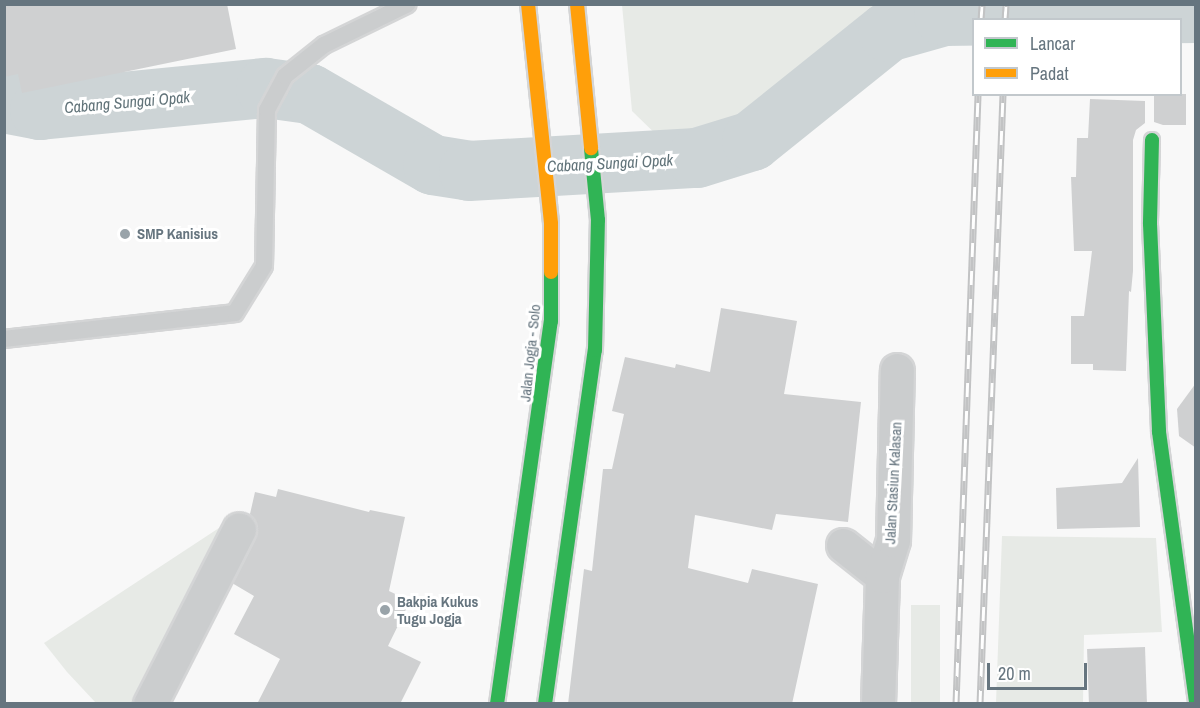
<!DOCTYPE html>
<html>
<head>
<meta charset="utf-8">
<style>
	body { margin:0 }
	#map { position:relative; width:1200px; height:708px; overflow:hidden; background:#f8f8f8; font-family:"Archivo Narrow",sans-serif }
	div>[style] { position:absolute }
	.green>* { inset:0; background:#e7eae6; transform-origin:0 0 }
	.river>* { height:60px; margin:-30px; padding:0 30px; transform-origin:30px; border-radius:30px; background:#cdd4d6 }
	.building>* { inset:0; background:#cfd0d1; transform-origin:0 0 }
	.roads { filter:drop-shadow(2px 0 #d4d5d6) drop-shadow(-2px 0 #d4d5d6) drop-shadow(0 2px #d4d5d6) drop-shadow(0 -2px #d4d5d6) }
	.lane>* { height:16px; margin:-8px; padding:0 8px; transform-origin:8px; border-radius:8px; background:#cbcdce }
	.street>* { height:33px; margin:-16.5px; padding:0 16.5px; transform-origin:16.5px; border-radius:16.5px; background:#cbcdce }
	.fast>* { height:14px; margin:-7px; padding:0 7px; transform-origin:7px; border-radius:7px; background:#30b455 }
	.slow>* { height:14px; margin:-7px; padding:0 7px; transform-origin:7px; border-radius:7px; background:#ff9f0a }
	.rail>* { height:7px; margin-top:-3.5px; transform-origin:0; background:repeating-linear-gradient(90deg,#fff 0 14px,#c2c3c4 0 28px); box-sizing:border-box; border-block:2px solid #c2c3c4 }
	.dots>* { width:16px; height:16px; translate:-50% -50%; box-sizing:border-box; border:3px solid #fff; border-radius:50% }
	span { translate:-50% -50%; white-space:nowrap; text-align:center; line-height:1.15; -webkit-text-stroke:6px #fff; paint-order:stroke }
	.poi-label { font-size:15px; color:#66757f; font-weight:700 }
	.left { translate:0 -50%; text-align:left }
	.street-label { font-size:15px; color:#66757f }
	.water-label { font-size:16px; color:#617379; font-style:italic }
	.frame { position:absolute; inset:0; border:6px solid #66757f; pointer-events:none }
	.legend { position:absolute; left:972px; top:18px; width:210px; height:78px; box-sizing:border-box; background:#fff; border:2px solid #c2c8cc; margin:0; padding:8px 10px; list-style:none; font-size:18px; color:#66757f }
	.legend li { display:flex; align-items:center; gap:12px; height:30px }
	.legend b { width:30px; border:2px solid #c2c8cc }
	.scale { position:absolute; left:987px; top:663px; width:100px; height:27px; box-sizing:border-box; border:3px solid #66757f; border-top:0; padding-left:8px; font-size:18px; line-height:21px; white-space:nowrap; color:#66757f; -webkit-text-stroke:4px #fff; paint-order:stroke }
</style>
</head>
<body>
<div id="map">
	<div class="green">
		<i style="clip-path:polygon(622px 5px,622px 4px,948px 5px,947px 21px,941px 32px,928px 41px,881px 51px,861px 65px,796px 100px,714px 133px,713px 140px,685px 151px,673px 151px,632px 111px)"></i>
		<i style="clip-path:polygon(222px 526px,223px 542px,140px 703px,96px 703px,67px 672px,44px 643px)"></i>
		<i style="clip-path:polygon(1002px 536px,1156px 538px,1162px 632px,1084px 635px,1083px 703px,996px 703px)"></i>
		<i style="left:911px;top:605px;width:29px;height:98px"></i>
	</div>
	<div class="river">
		<i style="left:4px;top:99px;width:7px;rotate:45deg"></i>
		<i style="left:9px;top:104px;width:32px;rotate:11deg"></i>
		<i style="left:40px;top:110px;width:227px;rotate:-5.6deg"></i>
		<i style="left:266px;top:88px;width:44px;rotate:7.8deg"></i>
		<i style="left:310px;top:94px;width:142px;rotate:30deg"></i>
		<i style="left:433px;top:165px;width:36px;rotate:9deg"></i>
		<i style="left:469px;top:171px;width:228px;rotate:-3.3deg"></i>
		<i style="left:697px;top:158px;width:58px;rotate:-17.2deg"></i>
		<i style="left:752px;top:141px;width:174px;rotate:-38.7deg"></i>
		<i style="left:888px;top:32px;width:58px;rotate:-15.9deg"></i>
		<i style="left:944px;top:16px;width:252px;rotate:-0.7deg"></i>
	</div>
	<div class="building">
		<i style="clip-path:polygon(4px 4px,227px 4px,236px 49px,22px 93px,18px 74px,4px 77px)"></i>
		<i style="clip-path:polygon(1154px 94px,1186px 94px,1186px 125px,1163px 125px,1154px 122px)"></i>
		<i style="clip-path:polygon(1090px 99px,1145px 101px,1145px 123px,1136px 130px,1133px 140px,1133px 271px,1131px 292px,1129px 291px,1126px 371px,1093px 370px,1093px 364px,1071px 364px,1071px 316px,1084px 316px,1092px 251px,1074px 251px,1071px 177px,1076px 177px,1077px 138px,1088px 138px)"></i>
		<i style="clip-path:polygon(721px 308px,797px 321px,784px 394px,861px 402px,848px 522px,776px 514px,772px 530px,695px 515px,688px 568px,748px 583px,752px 569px,818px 584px,792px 704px,568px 704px,584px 569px,592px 571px,603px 469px,612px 469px,624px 414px,612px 411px,625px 357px,675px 368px,676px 364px,710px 372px)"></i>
		<i style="clip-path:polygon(1196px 383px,1196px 448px,1179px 436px,1177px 409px)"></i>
		<i style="clip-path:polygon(1138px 458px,1140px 527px,1057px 529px,1056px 488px,1122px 483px)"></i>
		<i style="clip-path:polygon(278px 489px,369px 512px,370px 510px,405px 517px,389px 591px,410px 601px,388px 646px,421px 662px,400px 704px,257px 704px,280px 659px,234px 634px,254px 596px,232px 583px,256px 537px,258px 527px,250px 514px,255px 492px,276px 497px)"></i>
		<i style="left:1145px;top:647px;width:57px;height:58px;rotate:88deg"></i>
	</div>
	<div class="roads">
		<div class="lane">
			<i style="left:4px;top:339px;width:232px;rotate:-6.4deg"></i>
			<i style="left:235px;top:313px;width:55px;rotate:-58.3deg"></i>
			<i style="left:264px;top:266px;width:156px;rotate:-88.9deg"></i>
			<i style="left:267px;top:110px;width:38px;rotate:-62deg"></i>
			<i style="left:285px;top:76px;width:50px;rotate:-38.5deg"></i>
			<i style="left:324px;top:45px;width:93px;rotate:-26deg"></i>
		</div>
		<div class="street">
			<i style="left:843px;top:545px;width:50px;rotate:38.5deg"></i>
			<i style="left:150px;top:704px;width:196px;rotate:-63deg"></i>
			<i style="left:878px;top:704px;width:128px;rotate:-88.2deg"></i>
			<i style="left:882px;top:576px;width:38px;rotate:-73deg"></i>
			<i style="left:893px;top:540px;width:170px;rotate:-88.7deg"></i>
		</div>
		<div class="fast">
			<i style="left:1152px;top:140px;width:84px;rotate:91.4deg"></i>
			<i style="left:1150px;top:224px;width:208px;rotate:87.5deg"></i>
			<i style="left:1159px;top:432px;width:272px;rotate:82.2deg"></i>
			<i style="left:497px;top:704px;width:387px;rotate:-82deg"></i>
			<i style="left:551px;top:321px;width:49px;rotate:-90deg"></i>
			<i style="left:545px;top:704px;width:358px;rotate:-82deg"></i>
			<i style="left:595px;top:350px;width:130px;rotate:-88.7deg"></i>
			<i style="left:598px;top:220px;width:72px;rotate:-95.6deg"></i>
		</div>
		<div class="slow">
			<i style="left:528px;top:4px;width:221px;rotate:84deg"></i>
			<i style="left:551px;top:224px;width:48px;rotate:90deg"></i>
			<i style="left:577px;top:4px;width:145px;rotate:84.4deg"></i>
		</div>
	</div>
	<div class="rail">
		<i style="left:981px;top:20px;width:16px;rotate:-86deg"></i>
		<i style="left:1005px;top:20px;width:16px;rotate:-86deg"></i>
		<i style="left:956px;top:704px;width:610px;rotate:-87.93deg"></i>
		<i style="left:980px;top:704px;width:610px;rotate:-87.84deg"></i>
	</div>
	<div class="dots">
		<i style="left:125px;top:234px;background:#99a3a9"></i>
		<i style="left:385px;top:610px;background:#99a3a9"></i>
	</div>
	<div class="poi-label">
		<span class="left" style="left:137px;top:234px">SMP Kanisius</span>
		<span class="left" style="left:397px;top:610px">Bakpia Kukus<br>Tugu Jogja</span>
	</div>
	<div class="street-label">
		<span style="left:530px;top:353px;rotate:-84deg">Jalan Jogja - Solo</span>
		<span style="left:893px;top:483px;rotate:-87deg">Jalan Stasiun Kalasan</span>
	</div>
	<div class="water-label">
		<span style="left:127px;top:102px;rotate:-5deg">Cabang Sungai Opak</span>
		<span style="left:610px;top:163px;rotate:-3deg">Cabang Sungai Opak</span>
	</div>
	<div class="frame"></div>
	<ul class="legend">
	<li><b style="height:8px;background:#30b455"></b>Lancar</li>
	<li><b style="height:8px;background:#ff9f0a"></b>Padat</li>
	</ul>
	<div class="scale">20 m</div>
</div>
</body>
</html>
